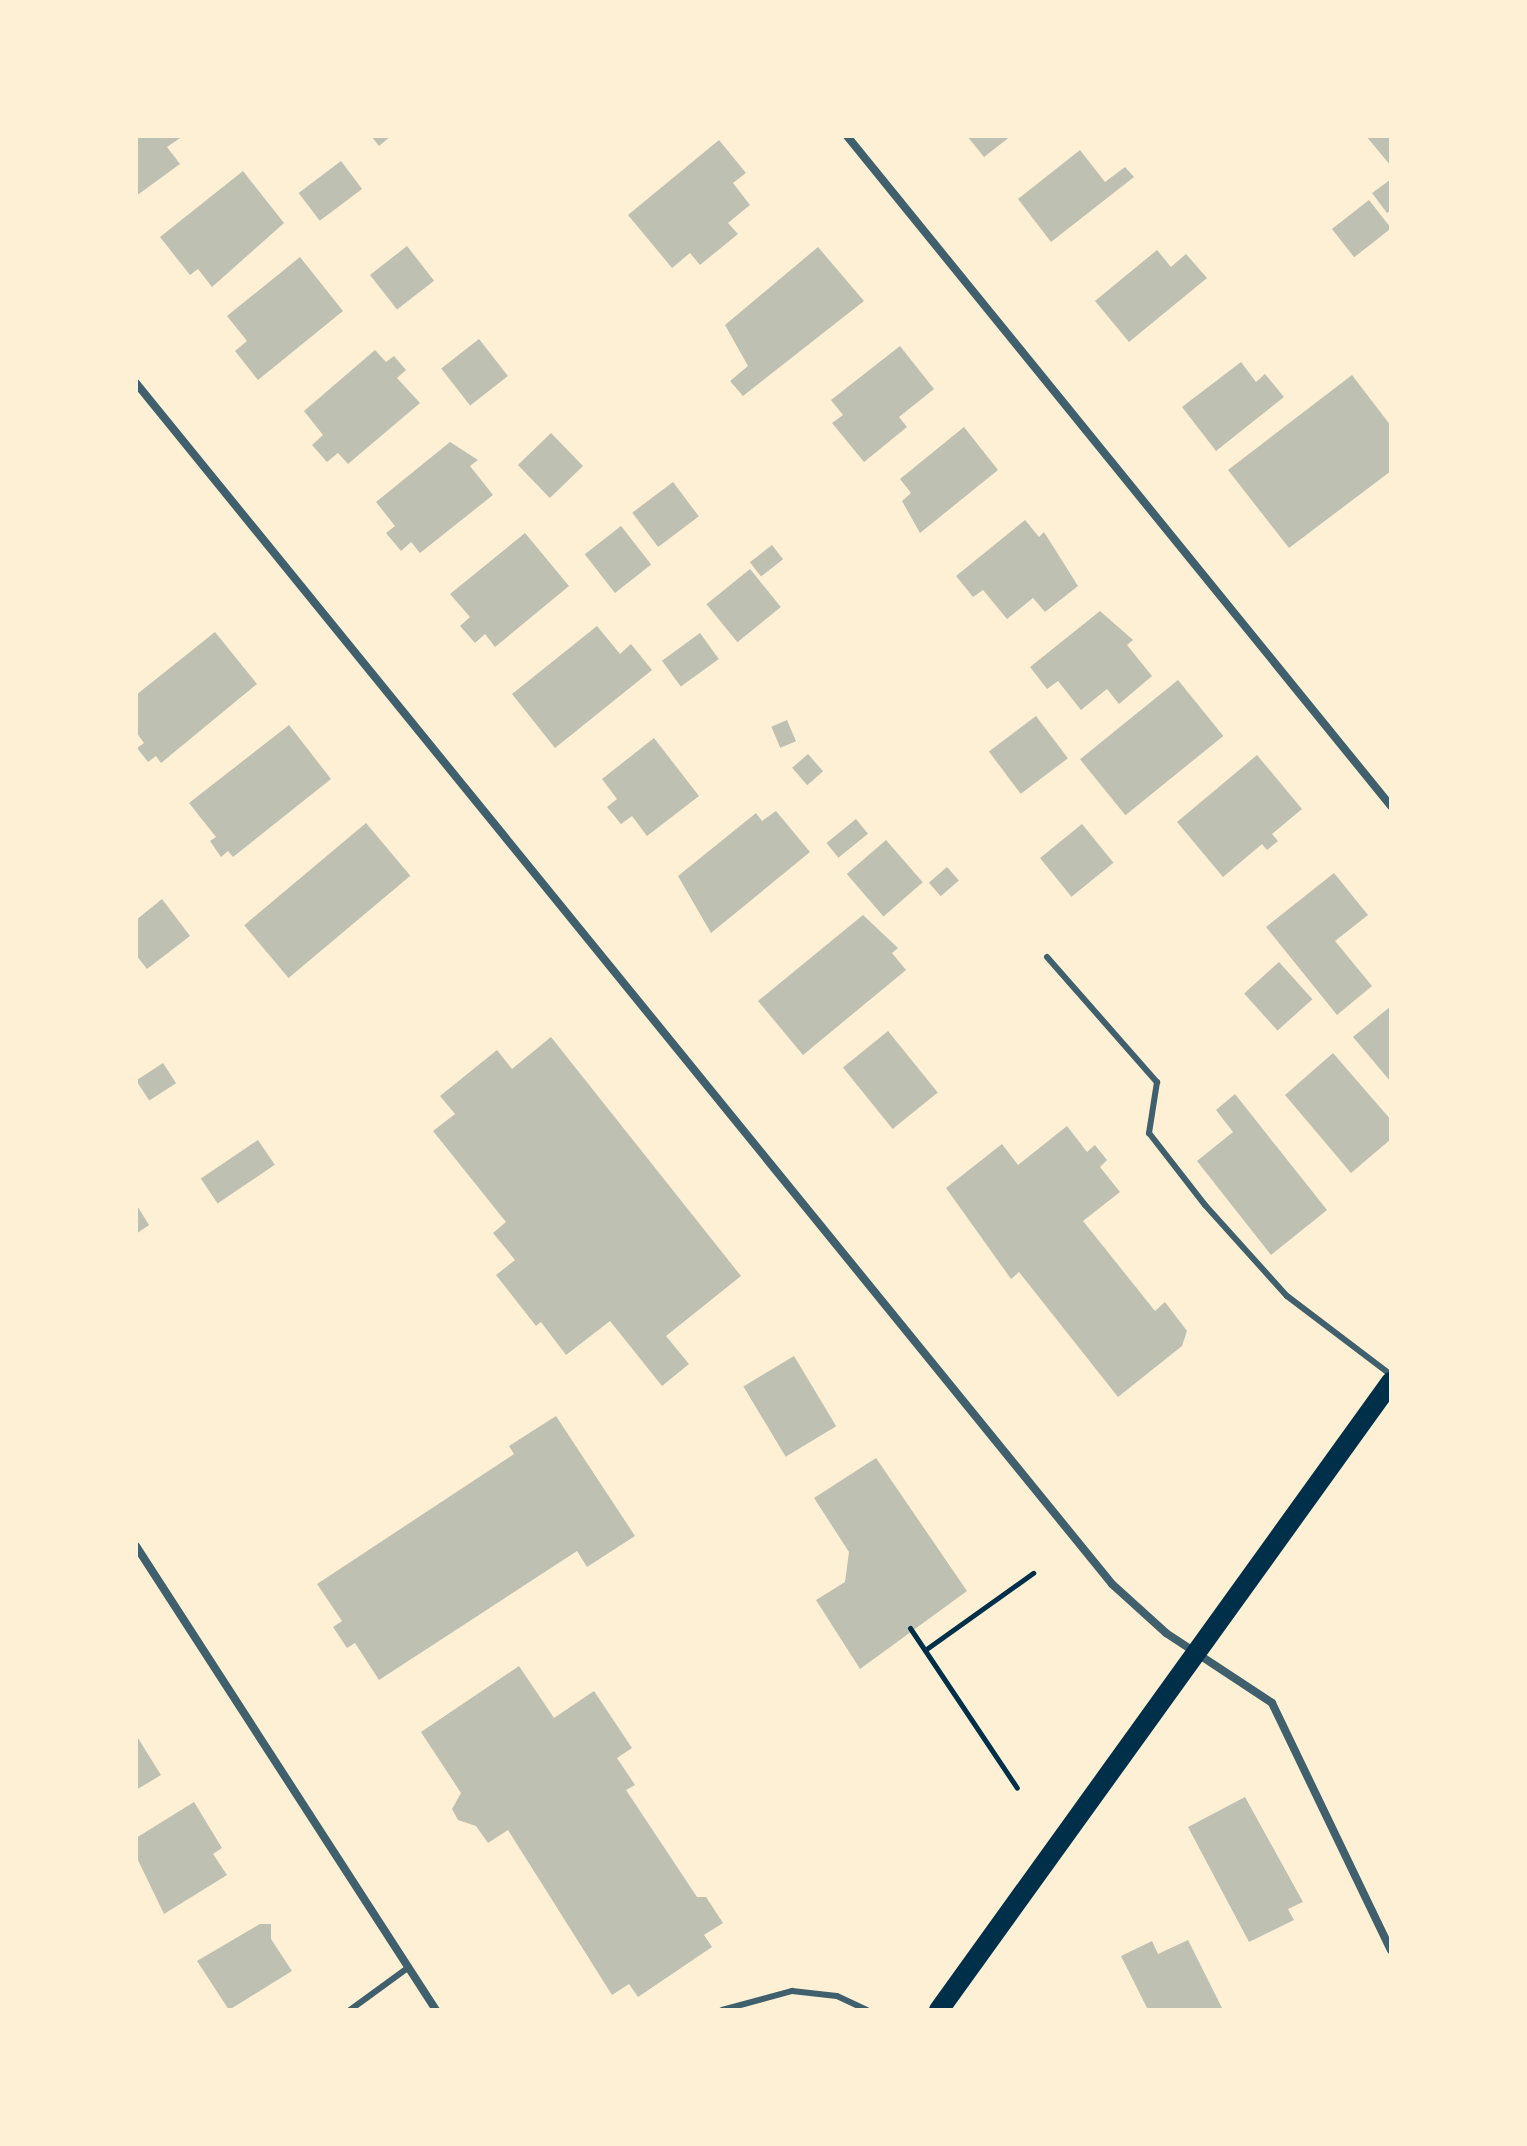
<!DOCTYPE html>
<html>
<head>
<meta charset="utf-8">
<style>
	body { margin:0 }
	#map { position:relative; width:1527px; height:2146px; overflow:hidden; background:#fdf0d5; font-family:Rubik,sans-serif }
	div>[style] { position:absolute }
	.building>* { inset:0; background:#bec0b2; transform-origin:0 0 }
	.path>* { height:5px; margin:-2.5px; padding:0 2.5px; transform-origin:2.5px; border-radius:2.5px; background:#003049 }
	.service>* { height:6px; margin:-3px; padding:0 3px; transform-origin:3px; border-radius:3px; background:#3f606c }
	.minor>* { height:8px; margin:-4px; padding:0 4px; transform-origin:4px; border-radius:4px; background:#3f606c }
	.primary>* { height:20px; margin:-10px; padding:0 10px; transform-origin:10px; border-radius:10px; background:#003049 }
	span { translate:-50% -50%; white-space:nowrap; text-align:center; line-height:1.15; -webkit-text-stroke:8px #fdf0d5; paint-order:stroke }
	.frame { position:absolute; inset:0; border:138px solid #fdf0d5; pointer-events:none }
</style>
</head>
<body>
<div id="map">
	<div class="building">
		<i style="clip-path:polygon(136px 136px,183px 136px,167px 147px,180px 164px,136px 196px)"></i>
		<i style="clip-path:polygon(371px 136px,391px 136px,379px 146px)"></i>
		<i style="clip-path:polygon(967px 136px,1011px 136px,984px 157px)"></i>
		<i style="clip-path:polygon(1366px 136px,1391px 136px,1391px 166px)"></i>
		<i style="clip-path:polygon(719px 140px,746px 173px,733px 183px,750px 205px,728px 223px,738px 234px,700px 265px,690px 253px,672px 268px,628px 215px)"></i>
		<i style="clip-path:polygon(1080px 150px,1105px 182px,1125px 167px,1134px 177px,1051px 242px,1018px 199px)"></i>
		<i style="left:341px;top:161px;width:35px;height:53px;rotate:53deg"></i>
		<i style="clip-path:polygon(243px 171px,284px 223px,212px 287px,198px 269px,190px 275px,160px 237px)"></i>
		<i style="clip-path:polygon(1390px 180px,1391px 210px,1387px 213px,1372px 193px)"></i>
		<i style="left:1369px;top:200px;width:36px;height:47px;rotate:52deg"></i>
		<i style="left:407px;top:246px;width:44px;height:47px;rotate:52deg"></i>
		<i style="clip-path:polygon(818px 247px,864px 301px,743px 396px,730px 381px,748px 366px,725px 325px)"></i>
		<i style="clip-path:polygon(1157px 250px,1171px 267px,1186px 254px,1207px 278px,1129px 342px,1095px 301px)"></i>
		<i style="clip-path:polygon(300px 257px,343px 311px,258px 380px,235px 351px,247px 341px,227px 316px)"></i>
		<i style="left:479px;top:339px;width:47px;height:48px;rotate:52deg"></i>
		<i style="clip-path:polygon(900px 346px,934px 389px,899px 417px,907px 427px,864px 462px,832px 423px,843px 415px,831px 400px)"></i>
		<i style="clip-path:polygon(375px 350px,386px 362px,394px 356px,406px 370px,397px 378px,420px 403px,348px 464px,338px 453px,327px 462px,312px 445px,323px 435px,304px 411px)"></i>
		<i style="clip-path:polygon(1241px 362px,1256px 382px,1265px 374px,1284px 397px,1216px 451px,1182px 407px)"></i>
		<i style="clip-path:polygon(1352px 375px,1391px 426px,1391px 471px,1289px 548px,1228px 470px)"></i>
		<i style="clip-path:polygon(964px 427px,998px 470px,920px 533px,902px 501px,911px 493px,900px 479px)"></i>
		<i style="left:551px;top:433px;width:46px;height:46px;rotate:46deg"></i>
		<i style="clip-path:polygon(450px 442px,478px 460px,470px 466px,493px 495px,420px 553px,411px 542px,401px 551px,386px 533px,395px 526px,376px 502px)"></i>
		<i style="left:673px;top:482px;width:43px;height:51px;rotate:53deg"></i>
		<i style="clip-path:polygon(1025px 520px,1039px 537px,1044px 532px,1078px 586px,1045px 612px,1033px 598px,1007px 619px,983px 590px,973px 597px,956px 576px)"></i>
		<i style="left:621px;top:526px;width:49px;height:46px;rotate:52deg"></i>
		<i style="clip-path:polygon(525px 533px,569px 586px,495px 647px,485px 634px,475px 643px,460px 626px,470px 617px,450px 594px)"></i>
		<i style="left:772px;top:545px;width:18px;height:28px;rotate:52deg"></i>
		<i style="left:750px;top:569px;width:49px;height:56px;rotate:51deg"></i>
		<i style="clip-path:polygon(1100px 611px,1133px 640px,1127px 645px,1152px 676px,1119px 704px,1107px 689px,1081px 710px,1058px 681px,1047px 689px,1030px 667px)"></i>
		<i style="clip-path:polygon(597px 626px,620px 654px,631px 644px,652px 670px,555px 748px,512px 694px)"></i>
		<i style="clip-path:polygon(215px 632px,257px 684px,161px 763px,156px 756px,148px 762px,137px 748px,144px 743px,136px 732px,136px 695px)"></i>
		<i style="left:700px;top:633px;width:32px;height:47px;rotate:54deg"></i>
		<i style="left:1178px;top:680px;width:72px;height:126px;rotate:51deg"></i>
		<i style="left:1036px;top:716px;width:53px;height:59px;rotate:53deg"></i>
		<i style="left:787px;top:720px;width:23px;height:17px;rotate:67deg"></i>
		<i style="clip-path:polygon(289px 725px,331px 779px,233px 857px,228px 851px,221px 857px,210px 841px,216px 837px,189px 803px)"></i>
		<i style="clip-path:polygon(654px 738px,699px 796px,647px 836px,632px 816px,621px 824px,607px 807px,617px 799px,602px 779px)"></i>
		<i style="left:808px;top:754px;width:23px;height:21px;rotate:49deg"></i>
		<i style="clip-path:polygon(1257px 755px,1302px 809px,1272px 834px,1278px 841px,1267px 850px,1262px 844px,1223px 877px,1177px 822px)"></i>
		<i style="clip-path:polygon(776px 811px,810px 852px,711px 933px,678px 876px,756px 813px,762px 821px)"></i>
		<i style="left:856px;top:819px;width:19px;height:38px;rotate:51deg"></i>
		<i style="left:366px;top:823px;width:69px;height:159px;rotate:50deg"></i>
		<i style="left:1082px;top:824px;width:50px;height:54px;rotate:51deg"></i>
		<i style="left:886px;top:840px;width:56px;height:52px;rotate:49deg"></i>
		<i style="left:947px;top:867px;width:18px;height:24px;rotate:49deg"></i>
		<i style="clip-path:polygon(1334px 873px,1368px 915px,1335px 941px,1372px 986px,1337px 1015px,1266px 927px)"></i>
		<i style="clip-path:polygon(162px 899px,190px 936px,147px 969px,136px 955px,136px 920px)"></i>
		<i style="clip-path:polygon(863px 915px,898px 948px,892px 953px,906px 970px,803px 1055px,758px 1001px)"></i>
		<i style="left:1279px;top:962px;width:50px;height:47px;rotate:48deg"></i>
		<i style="clip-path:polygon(1391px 1006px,1391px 1082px,1353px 1037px)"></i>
		<i style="left:888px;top:1031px;width:79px;height:58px;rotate:51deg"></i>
		<i style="clip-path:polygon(551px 1037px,741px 1276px,666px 1336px,689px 1364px,662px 1386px,610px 1321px,566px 1355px,541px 1322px,536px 1326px,496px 1275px,515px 1260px,493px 1233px,506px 1222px,433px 1131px,455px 1114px,440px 1096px,497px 1050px,512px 1069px)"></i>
		<i style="clip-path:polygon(1333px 1053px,1391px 1120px,1391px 1139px,1351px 1173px,1285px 1095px)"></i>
		<i style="left:163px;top:1063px;width:24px;height:32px;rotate:57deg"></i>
		<i style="clip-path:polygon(1235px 1094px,1327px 1210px,1271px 1255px,1197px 1161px,1233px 1132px,1216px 1110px)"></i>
		<i style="clip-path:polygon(1067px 1126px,1087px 1152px,1095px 1145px,1107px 1160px,1100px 1167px,1120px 1192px,1083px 1221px,1155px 1311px,1165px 1302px,1187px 1331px,1182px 1346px,1118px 1397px,1019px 1272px,1011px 1279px,946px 1188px,1002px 1144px,1018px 1165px)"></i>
		<i style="left:258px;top:1140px;width:30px;height:69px;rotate:56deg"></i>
		<i style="clip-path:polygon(136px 1204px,149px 1225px,136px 1234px)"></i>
		<i style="left:794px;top:1356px;width:82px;height:59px;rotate:59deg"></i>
		<i style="clip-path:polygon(556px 1416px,635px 1536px,587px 1567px,577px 1551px,379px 1680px,355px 1643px,347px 1648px,333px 1627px,342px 1621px,317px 1584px,514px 1454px,509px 1446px)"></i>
		<i style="clip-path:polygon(876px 1458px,967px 1591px,860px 1669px,816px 1600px,845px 1582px,849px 1552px,814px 1498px)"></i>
		<i style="clip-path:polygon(519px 1666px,554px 1718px,594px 1691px,632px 1748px,617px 1758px,635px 1785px,626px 1790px,697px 1897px,706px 1897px,723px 1923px,704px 1935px,712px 1947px,638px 1997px,629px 1984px,612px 1995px,508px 1830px,488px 1843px,476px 1826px,458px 1820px,452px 1809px,461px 1793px,421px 1732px)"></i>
		<i style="clip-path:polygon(136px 1735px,161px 1775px,136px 1790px)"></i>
		<i style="clip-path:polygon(1245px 1797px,1303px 1902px,1288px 1909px,1294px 1920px,1249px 1942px,1188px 1827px)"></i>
		<i style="clip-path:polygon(194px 1802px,222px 1848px,213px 1854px,227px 1875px,164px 1914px,136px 1856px,136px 1838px)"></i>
		<i style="clip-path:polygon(260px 1924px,271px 1924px,271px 1939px,292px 1971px,229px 2010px,197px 1961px)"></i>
		<i style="clip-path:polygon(1188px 1940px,1223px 2010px,1148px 2010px,1121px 1956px,1152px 1941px,1158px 1954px)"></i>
	</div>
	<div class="path">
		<i style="left:910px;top:1628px;width:192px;rotate:56.2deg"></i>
		<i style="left:925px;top:1650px;width:133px;rotate:-35.5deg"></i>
	</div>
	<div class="service">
		<i style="left:1047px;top:957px;width:167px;rotate:48.7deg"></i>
		<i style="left:1157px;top:1082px;width:52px;rotate:98.9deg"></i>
		<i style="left:1149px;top:1133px;width:91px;rotate:52.1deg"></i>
		<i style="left:1205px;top:1205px;width:122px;rotate:48deg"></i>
		<i style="left:1287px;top:1296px;width:131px;rotate:37.2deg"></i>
		<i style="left:350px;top:2010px;width:73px;rotate:-36.1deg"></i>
		<i style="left:722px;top:2010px;width:73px;rotate:-15.2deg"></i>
		<i style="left:792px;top:1991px;width:45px;rotate:6.3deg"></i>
		<i style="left:837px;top:1996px;width:33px;rotate:25deg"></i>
	</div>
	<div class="minor">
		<i style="left:847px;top:136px;width:863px;rotate:50.93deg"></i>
		<i style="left:136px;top:383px;width:1548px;rotate:50.9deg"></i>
		<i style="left:1112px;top:1584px;width:73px;rotate:42.2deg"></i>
		<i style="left:1166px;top:1633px;width:127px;rotate:33.4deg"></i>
		<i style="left:1272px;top:1703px;width:274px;rotate:64.3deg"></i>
		<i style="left:136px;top:1546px;width:553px;rotate:57.12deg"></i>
	</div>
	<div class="primary">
		<i style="left:939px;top:2010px;width:774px;rotate:-54.26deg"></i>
	</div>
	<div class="frame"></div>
</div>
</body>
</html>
